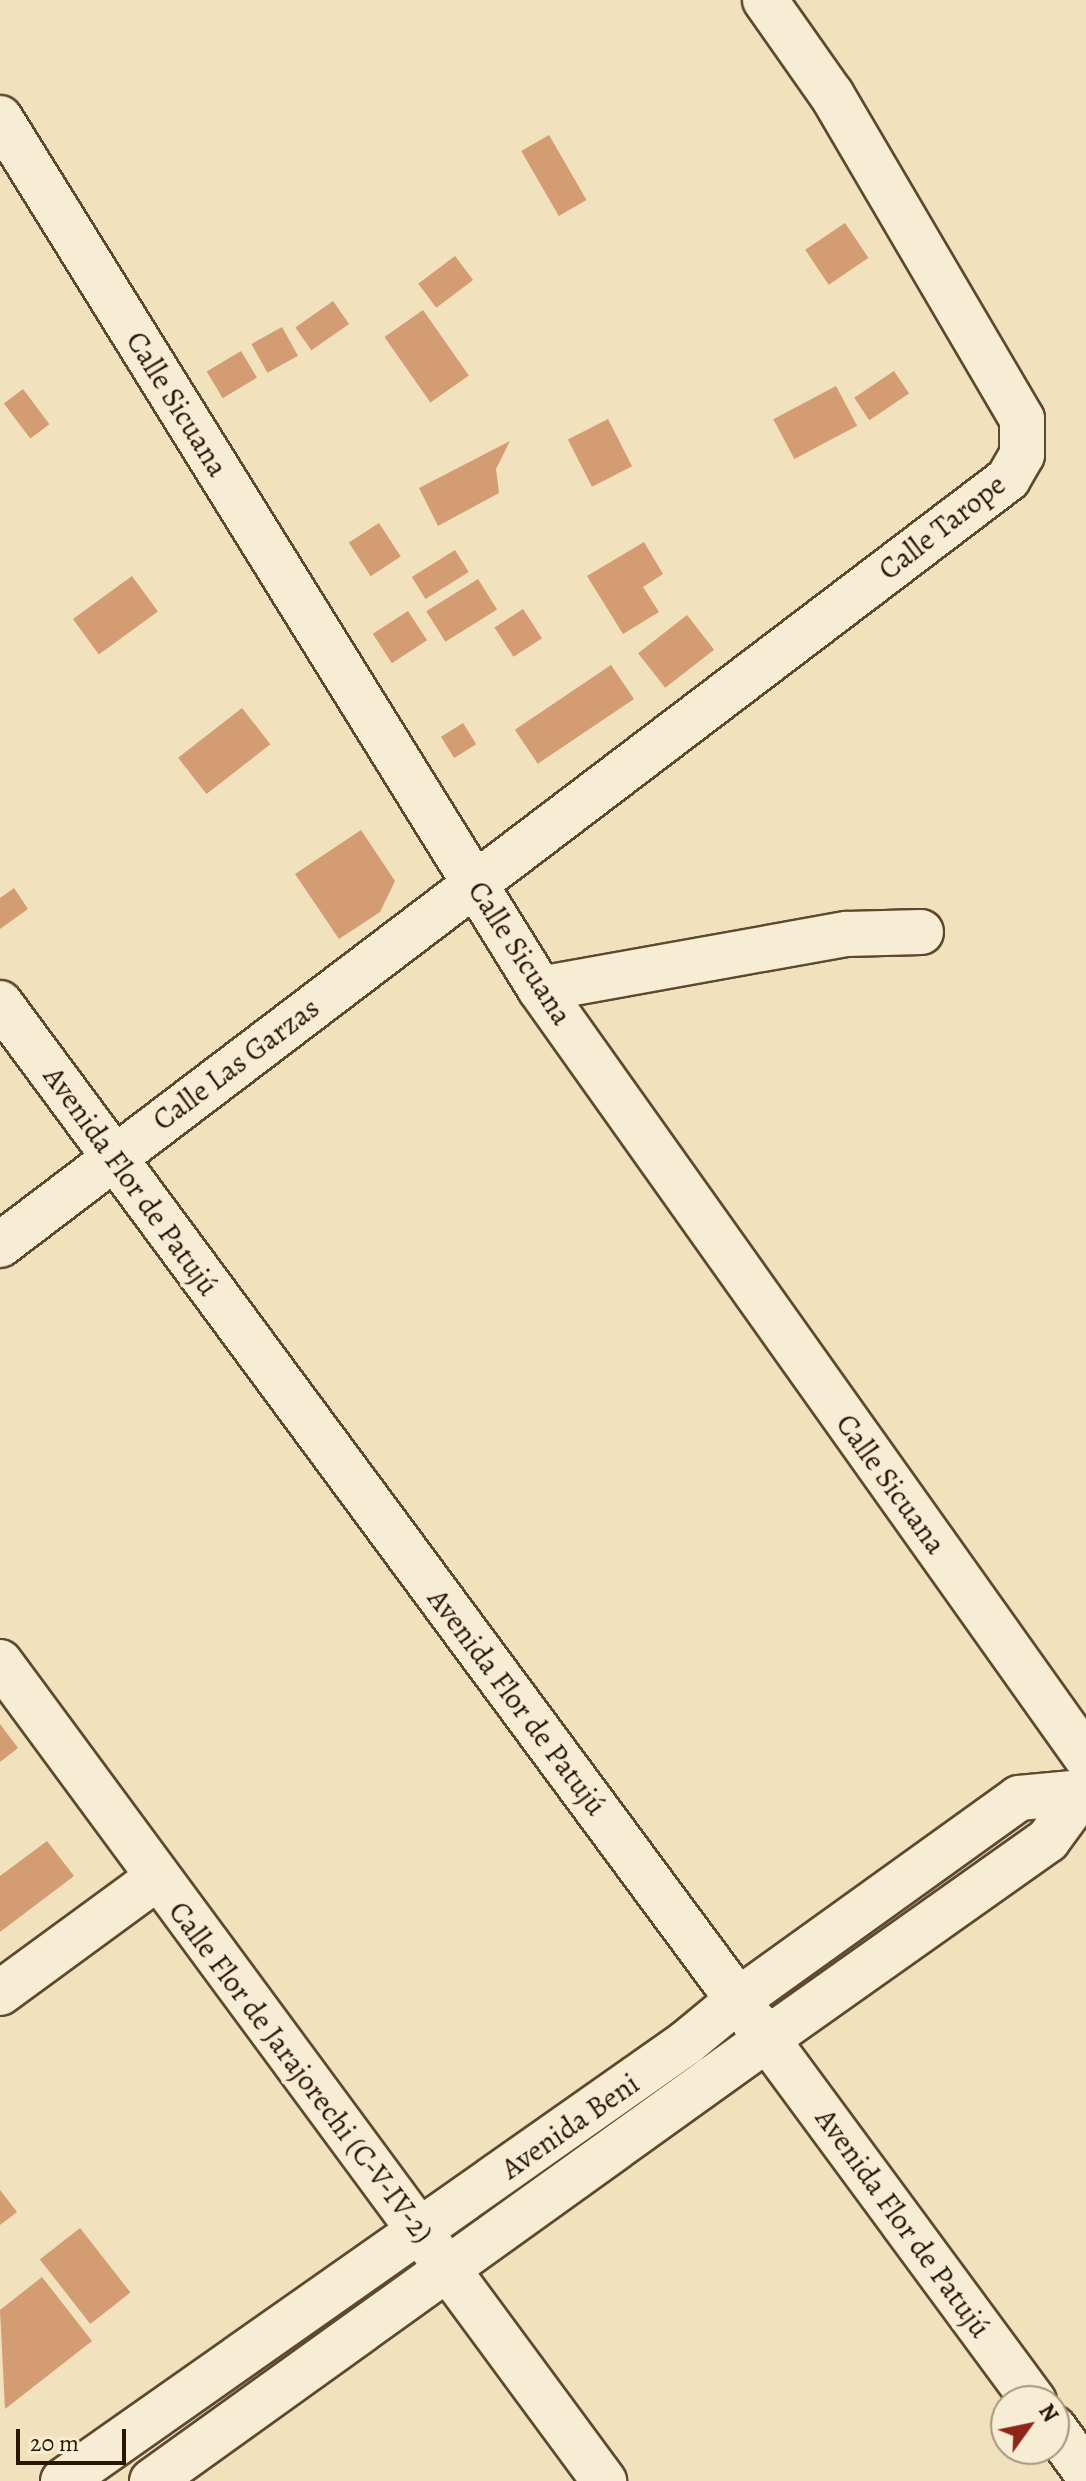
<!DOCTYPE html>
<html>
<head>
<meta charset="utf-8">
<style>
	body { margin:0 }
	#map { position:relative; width:1086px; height:2481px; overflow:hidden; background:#f2e1bd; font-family:Alegreya,serif }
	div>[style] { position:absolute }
	.building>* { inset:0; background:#d49c72; transform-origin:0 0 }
	.roads { filter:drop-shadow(2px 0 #5d4930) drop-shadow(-2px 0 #5d4930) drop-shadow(0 2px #5d4930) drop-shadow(0 -2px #5d4930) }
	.minor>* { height:44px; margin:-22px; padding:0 22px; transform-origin:22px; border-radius:22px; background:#f7ecd4 }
	.secondary>* { height:44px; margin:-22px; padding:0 22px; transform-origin:22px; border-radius:22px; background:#f7ecd4 }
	span { translate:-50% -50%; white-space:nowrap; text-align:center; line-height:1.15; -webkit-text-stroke:8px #f7ecd4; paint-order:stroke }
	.street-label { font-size:30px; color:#2b1601 }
	.north { position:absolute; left:990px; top:2385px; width:80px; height:80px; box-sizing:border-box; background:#f7ecd4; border:2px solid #a59680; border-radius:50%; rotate:57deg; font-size:22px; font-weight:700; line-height:32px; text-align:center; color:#2b1601 }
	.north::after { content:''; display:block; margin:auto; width:28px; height:36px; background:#8f2418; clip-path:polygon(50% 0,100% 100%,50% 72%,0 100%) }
	.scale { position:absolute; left:16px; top:2429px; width:110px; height:36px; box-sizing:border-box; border:4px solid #2b1601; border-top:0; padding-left:10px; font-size:24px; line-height:28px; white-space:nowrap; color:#2b1601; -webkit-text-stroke:6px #f7ecd4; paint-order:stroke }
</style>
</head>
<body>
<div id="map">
	<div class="building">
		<i style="left:549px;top:135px;width:75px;height:32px;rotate:60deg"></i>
		<i style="left:845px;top:223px;width:42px;height:48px;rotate:56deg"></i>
		<i style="left:455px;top:256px;width:30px;height:46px;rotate:53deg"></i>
		<i style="left:333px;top:301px;width:28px;height:46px;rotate:55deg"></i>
		<i style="left:423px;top:310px;width:80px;height:47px;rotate:55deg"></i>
		<i style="left:282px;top:327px;width:33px;height:35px;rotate:61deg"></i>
		<i style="left:241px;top:351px;width:31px;height:40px;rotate:59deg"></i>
		<i style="left:894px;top:371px;width:27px;height:48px;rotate:56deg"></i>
		<i style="left:836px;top:386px;width:45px;height:71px;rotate:62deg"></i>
		<i style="left:23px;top:389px;width:44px;height:24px;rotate:53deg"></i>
		<i style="left:608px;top:419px;width:53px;height:45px;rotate:63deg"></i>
		<i style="clip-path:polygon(510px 441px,496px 469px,499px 493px,438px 526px,419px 488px)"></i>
		<i style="left:379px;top:523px;width:40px;height:36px;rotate:57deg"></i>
		<i style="clip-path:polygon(644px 542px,663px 574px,643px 587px,659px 612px,623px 634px,587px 576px)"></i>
		<i style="left:455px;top:550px;width:26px;height:51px;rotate:58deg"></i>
		<i style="left:132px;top:576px;width:44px;height:73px;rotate:54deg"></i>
		<i style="left:478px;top:579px;width:36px;height:61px;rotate:58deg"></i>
		<i style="left:523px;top:609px;width:35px;height:34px;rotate:57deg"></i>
		<i style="left:408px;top:611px;width:35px;height:42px;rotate:57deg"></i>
		<i style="left:687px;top:615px;width:44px;height:62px;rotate:52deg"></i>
		<i style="left:611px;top:665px;width:41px;height:116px;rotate:56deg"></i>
		<i style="left:242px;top:708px;width:46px;height:81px;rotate:52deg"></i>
		<i style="left:463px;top:723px;width:25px;height:26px;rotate:58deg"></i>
		<i style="clip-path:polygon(361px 830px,395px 881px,380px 912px,339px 939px,295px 874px)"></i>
		<i style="clip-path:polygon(14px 888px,28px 909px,0 929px,0 898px)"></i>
		<i style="clip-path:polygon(0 1724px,18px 1748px,0 1762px)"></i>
		<i style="clip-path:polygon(47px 1841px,74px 1876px,0 1932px,0 1876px)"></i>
		<i style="clip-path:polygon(0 2190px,17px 2212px,0 2225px)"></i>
		<i style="left:80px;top:2228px;width:82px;height:51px;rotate:52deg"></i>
		<i style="clip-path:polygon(42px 2277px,92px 2341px,5px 2409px,0 2310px)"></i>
	</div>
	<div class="roads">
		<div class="minor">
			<i style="left:0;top:118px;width:1025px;rotate:58.2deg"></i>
			<i style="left:540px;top:989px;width:942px;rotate:54.59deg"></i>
			<i style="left:540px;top:989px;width:312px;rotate:-10.2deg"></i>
			<i style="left:847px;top:934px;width:74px;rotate:-1.5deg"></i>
			<i style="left:0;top:1245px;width:1266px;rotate:-37.23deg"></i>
			<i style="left:1008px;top:479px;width:28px;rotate:-60deg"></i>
			<i style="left:1022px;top:455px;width:36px;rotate:-90deg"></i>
			<i style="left:1022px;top:419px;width:377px;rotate:-120.4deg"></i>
			<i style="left:831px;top:94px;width:115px;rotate:-125.1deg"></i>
			<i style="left:0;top:1662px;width:1018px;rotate:53.59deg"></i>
			<i style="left:0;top:1993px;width:195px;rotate:-36.2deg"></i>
			<i style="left:1054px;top:2428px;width:54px;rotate:54deg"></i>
			<i style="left:63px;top:2481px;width:762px;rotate:-35.11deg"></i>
			<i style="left:686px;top:2043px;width:67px;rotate:-39.6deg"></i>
			<i style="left:152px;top:2481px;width:757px;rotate:-35.7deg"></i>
			<i style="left:767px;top:2039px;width:450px;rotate:53.6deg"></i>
		</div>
		<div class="secondary">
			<i style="left:0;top:1003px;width:1289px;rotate:53.49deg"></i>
			<i style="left:767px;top:2039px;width:344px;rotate:-35.3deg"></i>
			<i style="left:1048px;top:1840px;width:64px;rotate:-53.8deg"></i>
			<i style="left:738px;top:2000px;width:346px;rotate:-35.7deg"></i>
			<i style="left:1019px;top:1798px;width:62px;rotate:-5.5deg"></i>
		</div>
	</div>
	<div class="street-label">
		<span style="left:177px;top:404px;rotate:58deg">Calle Sicuana</span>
		<span style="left:942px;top:527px;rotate:-38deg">Calle Tarope</span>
		<span style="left:520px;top:953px;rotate:57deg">Calle Sicuana</span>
		<span style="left:236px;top:1064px;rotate:-37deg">Calle Las Garzas</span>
		<span style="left:131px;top:1181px;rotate:54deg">Avenida Flor de Patujú</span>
		<span style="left:891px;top:1484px;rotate:54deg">Calle Sicuana</span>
		<span style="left:517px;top:1702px;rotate:53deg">Avenida Flor de Patujú</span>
		<span style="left:301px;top:2072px;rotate:53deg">Calle Flor de Jarajorechi (C-V-IV-2)</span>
		<span style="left:570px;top:2126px;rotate:-35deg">Avenida Beni</span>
		<span style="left:903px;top:2223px;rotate:54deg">Avenida Flor de Patujú</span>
	</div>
	<div class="north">N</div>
	<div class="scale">20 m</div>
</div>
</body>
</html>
